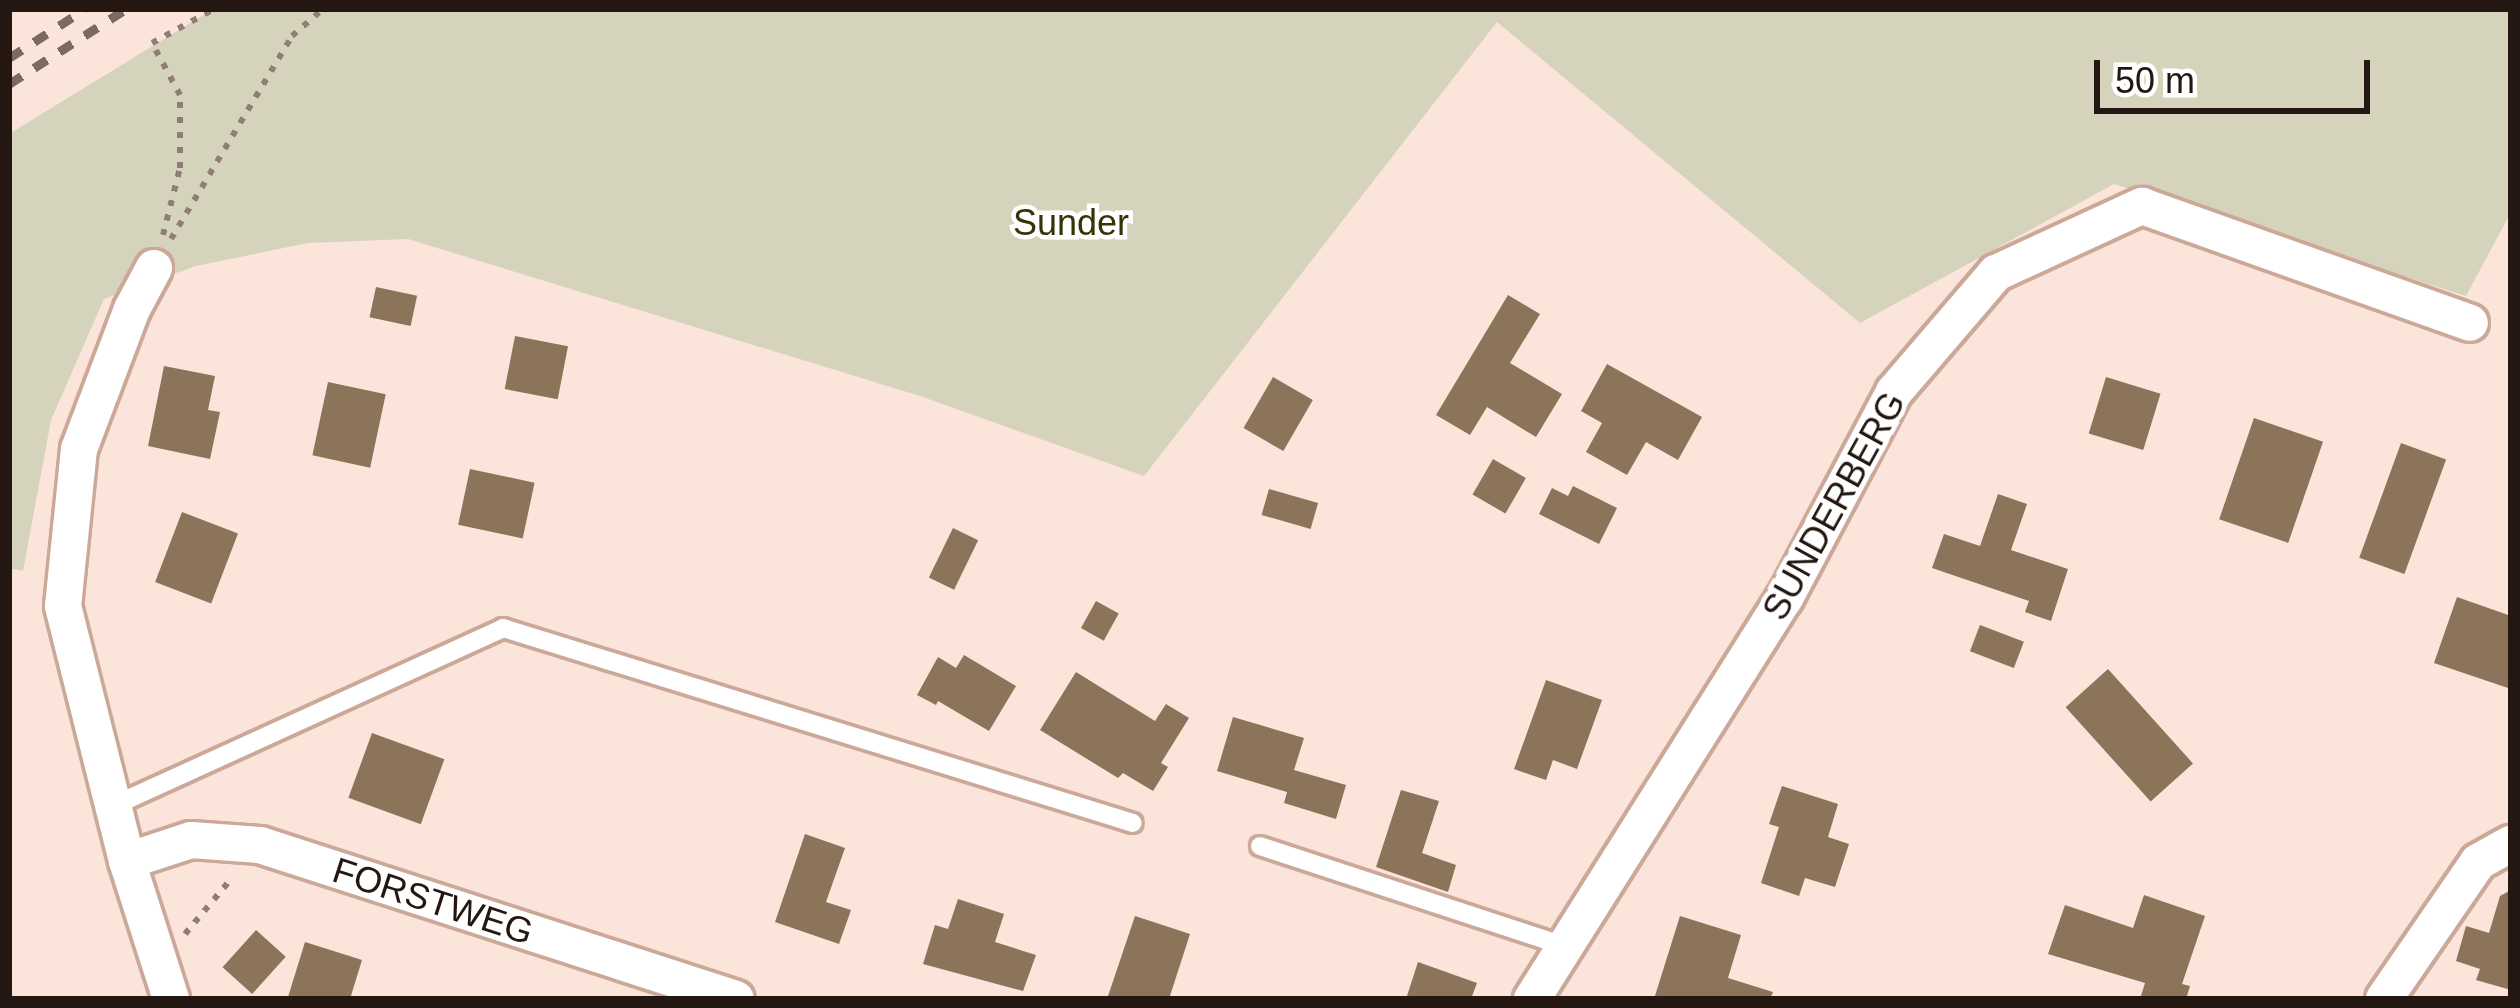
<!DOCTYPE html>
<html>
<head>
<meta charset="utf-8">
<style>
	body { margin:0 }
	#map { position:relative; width:2520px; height:1008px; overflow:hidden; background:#fbe4da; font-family:Arial,sans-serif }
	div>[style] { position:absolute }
	.green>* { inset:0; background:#d6d3bc }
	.building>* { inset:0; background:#8b7459; transform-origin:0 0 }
	.path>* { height:6px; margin-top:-3px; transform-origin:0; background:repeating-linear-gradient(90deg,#907e76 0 6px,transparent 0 15px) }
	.roads { filter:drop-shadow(3px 0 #cca898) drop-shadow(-3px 0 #cca898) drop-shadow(0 3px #cca898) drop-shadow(0 -3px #cca898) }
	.service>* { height:18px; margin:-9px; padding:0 9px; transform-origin:9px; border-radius:9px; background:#fff }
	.minor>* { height:36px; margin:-18px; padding:0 18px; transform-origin:18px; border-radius:18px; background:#fff }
	.rail>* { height:9px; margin-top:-4.5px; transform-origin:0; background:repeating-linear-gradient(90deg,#7b6a63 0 15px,transparent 0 30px) }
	span { translate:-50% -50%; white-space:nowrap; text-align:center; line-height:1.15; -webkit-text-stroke:9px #fff; paint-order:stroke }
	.park-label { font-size:36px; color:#383208 }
	.street-label { font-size:36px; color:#241712 }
	.frame { position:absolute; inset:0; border:12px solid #241712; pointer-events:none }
	.scale { position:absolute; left:2094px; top:60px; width:276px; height:54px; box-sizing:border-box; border:6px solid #241712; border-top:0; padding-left:15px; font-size:36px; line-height:42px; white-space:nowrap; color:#241712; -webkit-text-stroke:9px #fff; paint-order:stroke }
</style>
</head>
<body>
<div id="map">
	<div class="green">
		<i style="clip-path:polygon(213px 9px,2511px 9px,2511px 212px,2466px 296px,2114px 184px,1860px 323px,1497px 22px,1144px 476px,920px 396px,408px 239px,308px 243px,196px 266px,104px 299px,51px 420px,23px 571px,9px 568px,9px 134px)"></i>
	</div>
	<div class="building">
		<i style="left:376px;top:287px;width:42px;height:31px;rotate:12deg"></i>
		<i style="clip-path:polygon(1508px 295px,1540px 314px,1510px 363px,1562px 394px,1536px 437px,1487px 407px,1470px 435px,1436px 415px)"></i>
		<i style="left:515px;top:336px;width:54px;height:54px;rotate:11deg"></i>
		<i style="clip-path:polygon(1607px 364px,1702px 417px,1678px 460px,1646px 442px,1627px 475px,1586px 452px,1602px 423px,1581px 411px)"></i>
		<i style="clip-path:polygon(164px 366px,215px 376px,208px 410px,220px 412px,210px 459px,148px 446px)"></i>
		<i style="left:1273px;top:377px;width:46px;height:59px;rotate:30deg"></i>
		<i style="left:2106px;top:377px;width:57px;height:59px;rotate:17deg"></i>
		<i style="left:328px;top:382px;width:59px;height:75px;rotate:12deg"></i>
		<i style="left:2254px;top:418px;width:73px;height:107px;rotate:19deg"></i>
		<i style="left:2401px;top:443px;width:48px;height:122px;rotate:20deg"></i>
		<i style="left:1493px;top:459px;width:38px;height:41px;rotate:30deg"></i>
		<i style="left:470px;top:469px;width:66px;height:57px;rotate:12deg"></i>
		<i style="clip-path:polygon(1573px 486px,1617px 508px,1599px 544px,1539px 514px,1552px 488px,1568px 496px)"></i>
		<i style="left:1269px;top:489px;width:51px;height:27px;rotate:16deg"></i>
		<i style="clip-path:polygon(1998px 494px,2027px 504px,2011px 550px,2068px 569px,2051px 621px,2025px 612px,2029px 601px,1932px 568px,1944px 534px,1980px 546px)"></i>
		<i style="left:182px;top:512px;width:60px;height:75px;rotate:21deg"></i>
		<i style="left:953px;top:528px;width:28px;height:55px;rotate:26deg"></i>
		<i style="clip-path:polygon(2457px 597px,2511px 616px,2511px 689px,2434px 663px)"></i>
		<i style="left:1096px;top:601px;width:26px;height:31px;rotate:29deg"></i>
		<i style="left:1980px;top:625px;width:47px;height:28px;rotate:21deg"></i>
		<i style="clip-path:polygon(964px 655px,1016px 686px,989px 731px,938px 701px,936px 705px,917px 695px,938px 657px,956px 668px)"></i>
		<i style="left:2108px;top:669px;width:127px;height:57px;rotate:48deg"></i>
		<i style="clip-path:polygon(1076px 672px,1155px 721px,1166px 704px,1189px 718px,1161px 763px,1168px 767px,1153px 791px,1123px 773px,1118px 778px,1040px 730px)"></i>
		<i style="clip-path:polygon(1546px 680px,1602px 700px,1577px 769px,1553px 760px,1546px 780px,1514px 769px)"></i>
		<i style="clip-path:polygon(1233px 717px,1304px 738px,1294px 770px,1346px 785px,1336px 819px,1284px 803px,1287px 792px,1217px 771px)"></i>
		<i style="left:372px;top:733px;width:77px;height:69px;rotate:20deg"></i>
		<i style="clip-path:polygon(1782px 786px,1838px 804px,1828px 837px,1849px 844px,1835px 887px,1805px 878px,1799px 896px,1761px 883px,1779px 827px,1769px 824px)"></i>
		<i style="clip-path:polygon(1401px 790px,1439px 801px,1422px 853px,1456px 865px,1448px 892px,1376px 867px)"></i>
		<i style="clip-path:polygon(805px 834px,845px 848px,826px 902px,851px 910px,839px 944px,775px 922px)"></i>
		<i style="clip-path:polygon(2511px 890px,2511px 990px,2476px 980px,2480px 969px,2456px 961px,2466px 926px,2489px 933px,2500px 896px)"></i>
		<i style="clip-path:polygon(2144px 895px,2205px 916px,2182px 984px,2190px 986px,2186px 999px,2140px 999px,2145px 983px,2048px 954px,2065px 905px,2133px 928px)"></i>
		<i style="clip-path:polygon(958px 899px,1004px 914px,995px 942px,1036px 955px,1023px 991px,923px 964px,935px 925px,948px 929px)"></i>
		<i style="clip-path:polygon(1135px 916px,1190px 934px,1169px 999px,1107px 999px)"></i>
		<i style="clip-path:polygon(1680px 916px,1741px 935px,1728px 978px,1773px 992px,1770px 999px,1654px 999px)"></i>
		<i style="left:256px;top:930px;width:40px;height:50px;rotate:42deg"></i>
		<i style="clip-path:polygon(305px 942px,362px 960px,350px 999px,288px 997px)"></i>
		<i style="clip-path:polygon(1418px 962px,1477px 983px,1471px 999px,1406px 999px)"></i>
	</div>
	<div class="path">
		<i style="left:163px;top:235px;width:69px;rotate:-75.8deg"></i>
		<i style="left:180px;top:168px;width:73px;rotate:-90deg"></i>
		<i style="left:180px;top:95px;width:59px;rotate:-118.3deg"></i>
		<i style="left:152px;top:43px;width:71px;rotate:-28.7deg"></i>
		<i style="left:171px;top:239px;width:236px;rotate:-59.2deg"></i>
		<i style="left:292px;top:36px;width:41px;rotate:-41.1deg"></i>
		<i style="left:185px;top:934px;width:72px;rotate:-50.1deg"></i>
	</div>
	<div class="roads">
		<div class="service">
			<i style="left:113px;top:806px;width:429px;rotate:-24.5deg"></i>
			<i style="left:503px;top:628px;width:659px;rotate:17.2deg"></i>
			<i style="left:1260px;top:846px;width:321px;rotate:18.2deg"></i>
		</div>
		<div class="minor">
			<i style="left:154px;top:268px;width:47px;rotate:118.2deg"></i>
			<i style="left:132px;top:309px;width:150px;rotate:110.7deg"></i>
			<i style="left:79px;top:449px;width:158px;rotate:95.8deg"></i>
			<i style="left:63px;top:606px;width:263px;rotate:75.9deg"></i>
			<i style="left:127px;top:861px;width:145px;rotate:72.3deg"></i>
			<i style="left:127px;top:861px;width:67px;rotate:-18.2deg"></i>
			<i style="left:191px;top:840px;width:69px;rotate:4.1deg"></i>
			<i style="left:260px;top:845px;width:500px;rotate:17.93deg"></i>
			<i style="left:1532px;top:999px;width:474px;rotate:-57.8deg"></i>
			<i style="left:1785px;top:598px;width:233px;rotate:-62.1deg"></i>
			<i style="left:1894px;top:392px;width:157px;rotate:-49.4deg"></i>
			<i style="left:1996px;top:273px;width:161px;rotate:-24.7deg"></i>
			<i style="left:2142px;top:206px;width:348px;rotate:19.6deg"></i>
			<i style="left:2384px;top:999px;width:166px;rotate:-55.5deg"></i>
			<i style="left:2478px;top:862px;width:38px;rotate:-29deg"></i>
		</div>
	</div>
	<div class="rail">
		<i style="left:9px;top:58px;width:90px;rotate:-32.8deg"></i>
		<i style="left:9px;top:84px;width:139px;rotate:-32.7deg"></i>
	</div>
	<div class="park-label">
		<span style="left:1071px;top:223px">Sunder</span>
	</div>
	<div class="street-label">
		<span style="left:1834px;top:506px;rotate:-61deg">SUNDERBERG</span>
		<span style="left:433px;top:901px;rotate:18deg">FORSTWEG</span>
	</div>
	<div class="frame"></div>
	<div class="scale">50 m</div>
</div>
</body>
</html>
